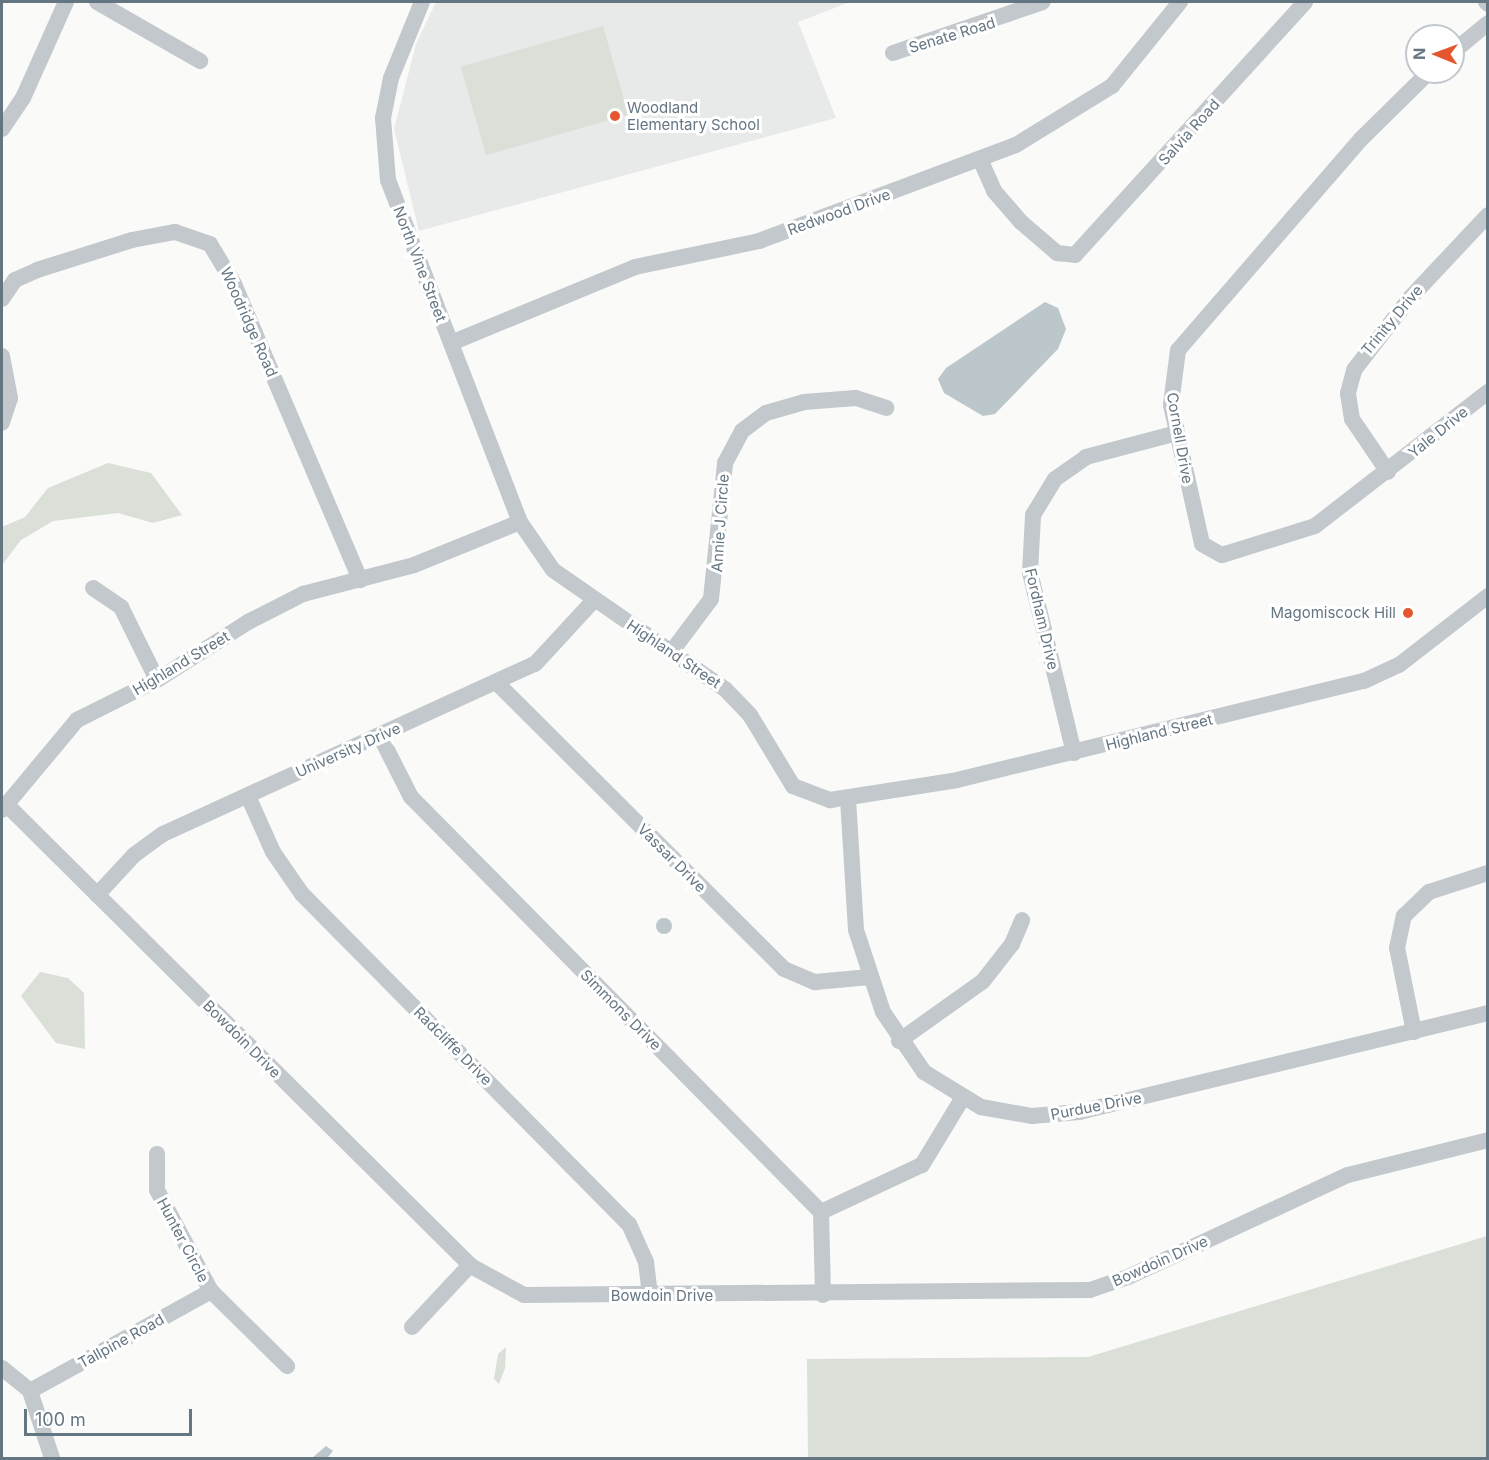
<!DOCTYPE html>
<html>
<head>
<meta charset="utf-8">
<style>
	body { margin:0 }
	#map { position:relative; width:1489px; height:1460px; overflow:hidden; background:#fafaf8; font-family:Inter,sans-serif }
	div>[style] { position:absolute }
	.built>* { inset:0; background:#e8e9e9 }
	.green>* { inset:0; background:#dadfd7; transform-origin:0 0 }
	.water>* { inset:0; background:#bbc7cb }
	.round { border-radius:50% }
	.minor>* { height:16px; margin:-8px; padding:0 8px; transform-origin:8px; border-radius:8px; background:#c3c8cc }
	.dots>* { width:16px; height:16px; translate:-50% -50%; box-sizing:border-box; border:3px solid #fff; border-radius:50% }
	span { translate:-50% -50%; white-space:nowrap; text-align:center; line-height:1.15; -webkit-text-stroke:6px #fff; paint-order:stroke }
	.street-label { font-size:15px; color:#657683 }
	.poi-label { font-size:15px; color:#657683 }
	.left { translate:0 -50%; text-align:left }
	.right { translate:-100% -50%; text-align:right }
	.frame { position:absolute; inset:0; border:3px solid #657683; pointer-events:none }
	.north { position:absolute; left:1405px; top:24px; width:60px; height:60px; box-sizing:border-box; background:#fff; border:2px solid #c1c8cd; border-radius:50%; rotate:271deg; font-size:16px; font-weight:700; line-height:24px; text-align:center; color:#657683 }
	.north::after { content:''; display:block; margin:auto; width:21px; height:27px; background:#e4572e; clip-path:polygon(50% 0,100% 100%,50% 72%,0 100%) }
	.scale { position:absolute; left:24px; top:1409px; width:168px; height:27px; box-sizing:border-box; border:3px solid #657683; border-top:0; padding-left:8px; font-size:18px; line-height:21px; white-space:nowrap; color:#657683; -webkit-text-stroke:4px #fff; paint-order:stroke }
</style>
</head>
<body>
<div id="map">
	<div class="built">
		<i style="clip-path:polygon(436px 2px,850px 2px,798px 22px,836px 118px,419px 231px,394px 129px,416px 44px)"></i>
	</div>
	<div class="green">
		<i style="left:603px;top:26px;width:92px;height:148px;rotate:74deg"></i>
		<i style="clip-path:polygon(108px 463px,151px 473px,182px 515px,153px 523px,118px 513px,53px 521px,21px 540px,2px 565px,2px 527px,25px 517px,48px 488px)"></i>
		<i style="clip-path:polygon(40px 972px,68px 978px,84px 993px,85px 1049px,56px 1043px,21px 996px)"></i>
		<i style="clip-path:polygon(1487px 1236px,1487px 1458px,808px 1458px,807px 1359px,1088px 1357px)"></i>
		<i style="clip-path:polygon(506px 1347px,505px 1368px,499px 1384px,494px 1379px,498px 1354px)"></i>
	</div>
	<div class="water">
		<i style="clip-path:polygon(1045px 302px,1058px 308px,1066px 329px,1058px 349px,995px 414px,983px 416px,944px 393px,938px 379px,946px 368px)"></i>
		<i class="round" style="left:656px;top:918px;width:16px;height:16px"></i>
		<i style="clip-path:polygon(326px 1446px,333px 1451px,328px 1457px,312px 1458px)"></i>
	</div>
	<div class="minor">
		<i style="left:97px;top:2px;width:119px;rotate:29.8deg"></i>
		<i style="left:422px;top:2px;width:82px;rotate:112.2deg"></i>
		<i style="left:391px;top:78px;width:41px;rotate:101.3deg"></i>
		<i style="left:383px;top:118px;width:62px;rotate:85.4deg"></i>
		<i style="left:388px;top:180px;width:367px;rotate:68.9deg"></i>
		<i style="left:1486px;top:2px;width:3px;rotate:45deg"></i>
		<i style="left:1453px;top:52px;width:45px;rotate:-39.6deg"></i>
		<i style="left:893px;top:53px;width:158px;rotate:-18.8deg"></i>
		<i style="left:1429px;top:72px;width:95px;rotate:135.4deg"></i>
		<i style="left:1361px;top:139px;width:279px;rotate:130.9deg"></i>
		<i style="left:1178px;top:350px;width:55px;rotate:97.3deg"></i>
		<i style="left:1171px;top:405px;width:142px;rotate:77.4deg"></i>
		<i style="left:1202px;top:544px;width:23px;rotate:29deg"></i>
		<i style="left:1222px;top:555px;width:97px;rotate:-17.3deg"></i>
		<i style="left:1315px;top:526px;width:219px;rotate:-37.8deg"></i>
		<i style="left:2px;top:129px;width:37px;rotate:-56deg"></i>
		<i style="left:23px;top:98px;width:105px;rotate:-65.9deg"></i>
		<i style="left:980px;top:159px;width:35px;rotate:66deg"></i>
		<i style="left:994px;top:191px;width:41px;rotate:48.9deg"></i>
		<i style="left:1021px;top:222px;width:48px;rotate:40.7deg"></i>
		<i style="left:1057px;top:253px;width:18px;rotate:6deg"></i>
		<i style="left:1075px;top:255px;width:342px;rotate:-47.7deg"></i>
		<i style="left:2px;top:299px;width:23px;rotate:-56deg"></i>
		<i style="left:15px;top:280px;width:24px;rotate:-24deg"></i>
		<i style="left:37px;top:270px;width:100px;rotate:-17.5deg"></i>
		<i style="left:132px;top:240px;width:44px;rotate:-10.5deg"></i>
		<i style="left:175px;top:232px;width:37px;rotate:19deg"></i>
		<i style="left:210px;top:244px;width:47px;rotate:59deg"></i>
		<i style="left:234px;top:284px;width:322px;rotate:66.9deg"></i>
		<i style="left:451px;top:343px;width:199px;rotate:-22.4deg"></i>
		<i style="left:635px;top:267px;width:127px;rotate:-11.8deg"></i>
		<i style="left:759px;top:241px;width:274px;rotate:-20.5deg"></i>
		<i style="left:1016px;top:145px;width:113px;rotate:-31.6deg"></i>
		<i style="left:1112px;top:86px;width:108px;rotate:-51deg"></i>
		<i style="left:2px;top:356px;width:43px;rotate:79.2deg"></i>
		<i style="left:10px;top:398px;width:26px;rotate:108deg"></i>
		<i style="left:1388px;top:472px;width:64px;rotate:-124.2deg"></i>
		<i style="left:1352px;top:419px;width:26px;rotate:-99deg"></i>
		<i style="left:1348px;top:393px;width:24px;rotate:-75deg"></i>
		<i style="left:1354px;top:370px;width:91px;rotate:-52.1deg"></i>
		<i style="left:1410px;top:298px;width:114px;rotate:-46.8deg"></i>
		<i style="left:93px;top:588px;width:34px;rotate:34deg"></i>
		<i style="left:121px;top:607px;width:81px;rotate:63.7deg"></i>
		<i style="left:672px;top:651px;width:65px;rotate:-53.1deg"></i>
		<i style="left:711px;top:599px;width:137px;rotate:-84.1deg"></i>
		<i style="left:725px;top:463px;width:36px;rotate:-62deg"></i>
		<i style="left:742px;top:431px;width:30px;rotate:-37deg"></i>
		<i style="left:766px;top:413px;width:40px;rotate:-16deg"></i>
		<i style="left:804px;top:402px;width:52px;rotate:-4.4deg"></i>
		<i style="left:856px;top:398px;width:32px;rotate:18deg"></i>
		<i style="left:497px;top:683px;width:405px;rotate:44.9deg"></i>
		<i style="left:784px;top:969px;width:34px;rotate:23deg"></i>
		<i style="left:815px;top:982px;width:55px;rotate:-5.2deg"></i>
		<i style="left:380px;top:736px;width:68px;rotate:63.1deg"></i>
		<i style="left:411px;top:797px;width:583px;rotate:45.35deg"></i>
		<i style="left:821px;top:1212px;width:83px;rotate:88.6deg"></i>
		<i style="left:1074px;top:753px;width:185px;rotate:-103.7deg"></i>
		<i style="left:1030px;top:573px;width:58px;rotate:-87deg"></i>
		<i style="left:1033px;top:515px;width:42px;rotate:-58.6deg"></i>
		<i style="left:1055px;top:479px;width:38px;rotate:-35deg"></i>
		<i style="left:1086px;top:457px;width:94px;rotate:-14.8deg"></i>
		<i style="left:248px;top:796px;width:61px;rotate:65.9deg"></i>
		<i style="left:273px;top:852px;width:51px;rotate:55.4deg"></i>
		<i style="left:302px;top:894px;width:465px;rotate:45.3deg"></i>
		<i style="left:629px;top:1224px;width:42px;rotate:65.9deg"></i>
		<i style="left:646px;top:1262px;width:34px;rotate:83deg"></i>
		<i style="left:848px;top:799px;width:131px;rotate:86.5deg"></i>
		<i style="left:856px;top:930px;width:86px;rotate:71.8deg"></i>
		<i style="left:883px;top:1012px;width:73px;rotate:55.7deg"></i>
		<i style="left:924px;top:1072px;width:67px;rotate:31.6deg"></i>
		<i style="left:981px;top:1107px;width:52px;rotate:10deg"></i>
		<i style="left:1032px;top:1116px;width:47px;rotate:-4.9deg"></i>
		<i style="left:1079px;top:1112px;width:421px;rotate:-13.6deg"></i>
		<i style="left:6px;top:804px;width:655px;rotate:44.81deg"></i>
		<i style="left:471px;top:1266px;width:60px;rotate:28.7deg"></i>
		<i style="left:524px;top:1295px;width:566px;rotate:-0.51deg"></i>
		<i style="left:1090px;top:1290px;width:40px;rotate:-18.9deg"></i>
		<i style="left:1128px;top:1277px;width:242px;rotate:-24.9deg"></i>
		<i style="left:1348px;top:1175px;width:144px;rotate:-14deg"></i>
		<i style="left:2px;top:810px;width:117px;rotate:-50.2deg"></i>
		<i style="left:77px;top:720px;width:89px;rotate:-26.6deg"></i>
		<i style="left:157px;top:680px;width:108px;rotate:-32.5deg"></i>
		<i style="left:248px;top:622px;width:62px;rotate:-27deg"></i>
		<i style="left:303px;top:594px;width:115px;rotate:-14.6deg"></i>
		<i style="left:414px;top:565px;width:114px;rotate:-22.1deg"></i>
		<i style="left:520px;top:522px;width:58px;rotate:55.5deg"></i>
		<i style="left:553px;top:570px;width:209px;rotate:34.7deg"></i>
		<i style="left:725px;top:689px;width:36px;rotate:46deg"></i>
		<i style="left:750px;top:715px;width:83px;rotate:58.8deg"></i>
		<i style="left:793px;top:786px;width:40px;rotate:21deg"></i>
		<i style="left:830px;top:800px;width:129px;rotate:-8.9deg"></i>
		<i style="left:957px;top:780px;width:419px;rotate:-13.7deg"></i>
		<i style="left:1364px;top:681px;width:38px;rotate:-25deg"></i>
		<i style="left:1399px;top:665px;width:113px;rotate:-37.8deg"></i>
		<i style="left:97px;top:895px;width:54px;rotate:-47.2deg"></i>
		<i style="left:134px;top:855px;width:36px;rotate:-36deg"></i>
		<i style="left:163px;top:834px;width:409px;rotate:-24.6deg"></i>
		<i style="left:535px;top:664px;width:87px;rotate:-47.3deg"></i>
		<i style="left:1414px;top:1032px;width:86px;rotate:-101.4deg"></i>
		<i style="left:1397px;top:948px;width:33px;rotate:-78deg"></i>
		<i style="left:1404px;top:916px;width:35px;rotate:-44deg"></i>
		<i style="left:1429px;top:892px;width:62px;rotate:-17.9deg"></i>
		<i style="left:899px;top:1041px;width:103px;rotate:-35.5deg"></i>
		<i style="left:983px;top:981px;width:47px;rotate:-51.9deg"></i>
		<i style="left:1012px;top:944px;width:26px;rotate:-67deg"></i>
		<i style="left:157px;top:1154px;width:36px;rotate:90deg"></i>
		<i style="left:157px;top:1190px;width:115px;rotate:61.9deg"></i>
		<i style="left:211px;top:1291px;width:107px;rotate:44.6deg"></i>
		<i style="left:821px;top:1212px;width:111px;rotate:-25deg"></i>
		<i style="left:922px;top:1165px;width:77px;rotate:-58.8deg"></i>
		<i style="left:412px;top:1327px;width:85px;rotate:-46.9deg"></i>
		<i style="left:2px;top:1368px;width:36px;rotate:39deg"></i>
		<i style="left:30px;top:1391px;width:71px;rotate:71.8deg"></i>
		<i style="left:30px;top:1391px;width:207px;rotate:-28.9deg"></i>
	</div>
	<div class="dots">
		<i style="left:615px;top:116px;background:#e4572e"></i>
		<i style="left:1408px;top:613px;background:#e4572e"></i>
	</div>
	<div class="street-label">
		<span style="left:952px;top:35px;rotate:-17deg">Senate Road</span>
		<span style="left:1189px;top:132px;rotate:-48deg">Salvia Road</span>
		<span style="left:839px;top:212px;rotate:-20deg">Redwood Drive</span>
		<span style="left:420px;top:264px;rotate:69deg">North Vine Street</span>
		<span style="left:1392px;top:320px;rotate:-50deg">Trinity Drive</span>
		<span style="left:249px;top:322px;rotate:66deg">Woodridge Road</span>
		<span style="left:1438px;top:432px;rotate:-39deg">Yale Drive</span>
		<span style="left:1180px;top:438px;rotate:80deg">Cornell Drive</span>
		<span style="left:720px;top:523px;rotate:-86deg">Annie J Circle</span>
		<span style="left:1042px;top:619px;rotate:77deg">Fordham Drive</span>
		<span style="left:674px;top:654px;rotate:34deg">Highland Street</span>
		<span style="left:181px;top:663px;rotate:-31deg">Highland Street</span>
		<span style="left:1159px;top:732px;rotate:-14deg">Highland Street</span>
		<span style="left:348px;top:750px;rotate:-24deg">University Drive</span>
		<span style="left:672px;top:858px;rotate:45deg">Vassar Drive</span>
		<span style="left:621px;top:1010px;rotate:45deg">Simmons Drive</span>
		<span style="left:242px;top:1039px;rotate:45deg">Bowdoin Drive</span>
		<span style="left:453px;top:1046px;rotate:45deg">Radcliffe Drive</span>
		<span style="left:1096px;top:1106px;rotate:-11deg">Purdue Drive</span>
		<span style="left:183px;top:1240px;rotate:62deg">Hunter Circle</span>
		<span style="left:1160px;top:1261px;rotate:-24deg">Bowdoin Drive</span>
		<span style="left:662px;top:1296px">Bowdoin Drive</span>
		<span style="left:121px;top:1341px;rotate:-29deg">Tallpine Road</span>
	</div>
	<div class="poi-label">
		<span class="left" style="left:627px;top:116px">Woodland<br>Elementary School</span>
		<span class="right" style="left:1396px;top:613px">Magomiscock Hill</span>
	</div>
	<div class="frame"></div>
	<div class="north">N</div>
	<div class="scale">100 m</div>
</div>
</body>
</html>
